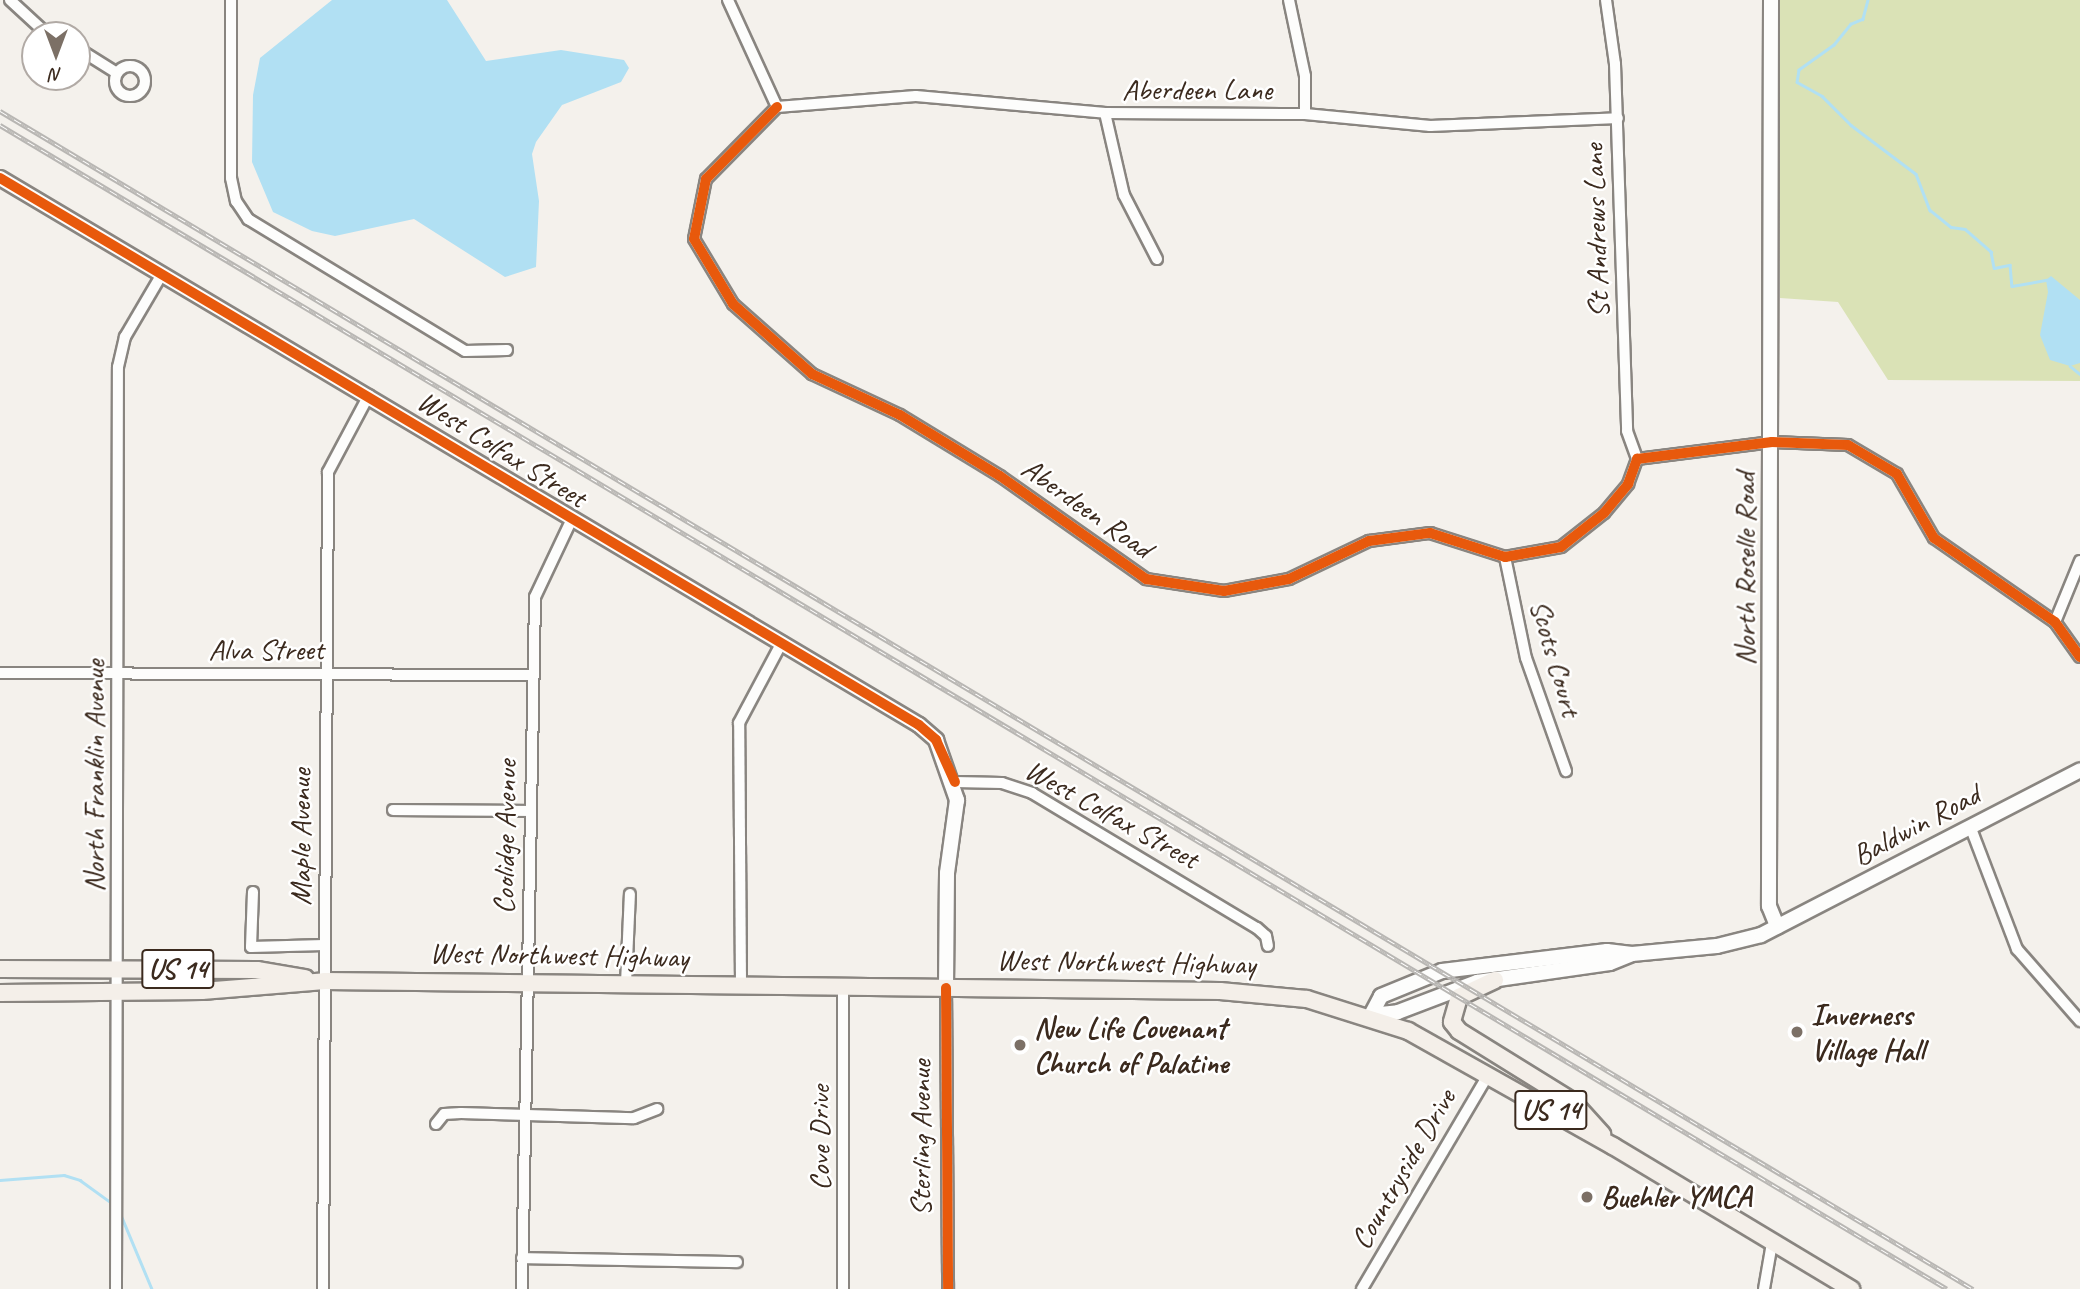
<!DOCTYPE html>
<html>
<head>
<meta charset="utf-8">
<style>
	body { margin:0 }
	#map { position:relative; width:2080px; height:1289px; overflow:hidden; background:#f4f1ec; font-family:Caveat,sans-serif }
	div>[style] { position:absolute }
	.green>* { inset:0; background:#dae2b6 }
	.water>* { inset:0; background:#b1e0f3 }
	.stream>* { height:2.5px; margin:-1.25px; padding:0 1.25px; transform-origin:1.25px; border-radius:1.25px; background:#b1e0f3 }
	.roads { filter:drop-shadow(2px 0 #898580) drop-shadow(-2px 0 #898580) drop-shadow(0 2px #898580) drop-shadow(0 -2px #898580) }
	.street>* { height:10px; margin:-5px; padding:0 5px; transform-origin:5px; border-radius:5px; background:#fdfdfc }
	.street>.ring { margin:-5px; padding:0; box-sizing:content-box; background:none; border:10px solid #fdfdfc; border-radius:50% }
	.secondary>* { height:14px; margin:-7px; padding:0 7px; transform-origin:7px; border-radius:7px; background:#fdfdfc }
	.primary>* { height:16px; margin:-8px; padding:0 8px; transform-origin:8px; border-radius:8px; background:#f4efe9 }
	.rail>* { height:5px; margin-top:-2.5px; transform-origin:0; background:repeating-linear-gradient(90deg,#fff 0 8px,#b8b6b3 0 16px); box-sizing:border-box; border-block:2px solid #b8b6b3 }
	.cycleway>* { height:10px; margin:-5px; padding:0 5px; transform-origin:5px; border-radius:5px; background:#e8590c }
	.dots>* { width:19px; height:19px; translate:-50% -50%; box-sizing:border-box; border:4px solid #fff; border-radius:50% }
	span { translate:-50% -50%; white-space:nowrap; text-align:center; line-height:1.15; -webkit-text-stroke:5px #fff; paint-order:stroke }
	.shield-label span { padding:2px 5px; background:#fff; border:2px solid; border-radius:5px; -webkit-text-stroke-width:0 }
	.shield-label { font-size:28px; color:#3b2a1e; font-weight:700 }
	.street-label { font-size:30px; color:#3b2a1e }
	.poi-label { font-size:30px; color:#3b2a1e; font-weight:700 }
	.left { translate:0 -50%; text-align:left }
	.north { position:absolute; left:21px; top:21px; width:70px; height:70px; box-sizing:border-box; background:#fff; border:2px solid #b1aaa5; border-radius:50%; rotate:180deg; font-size:19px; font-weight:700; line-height:28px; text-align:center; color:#3b2a1e }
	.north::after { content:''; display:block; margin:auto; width:24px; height:32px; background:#7c7066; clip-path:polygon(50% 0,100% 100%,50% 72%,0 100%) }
</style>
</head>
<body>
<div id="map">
	<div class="green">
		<i style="clip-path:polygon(1779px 0,2080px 0,2080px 381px,1888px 380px,1838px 302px,1780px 298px)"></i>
	</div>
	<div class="water">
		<i style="clip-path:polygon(332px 0,447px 0,486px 61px,561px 50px,624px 60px,629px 68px,621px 82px,562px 105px,536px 142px,532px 154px,539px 201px,536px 267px,505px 277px,414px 219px,335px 236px,312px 231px,273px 212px,252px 162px,253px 95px,260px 58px)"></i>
		<i style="clip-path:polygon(2051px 276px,2080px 300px,2080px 363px,2070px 366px,2050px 360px,2040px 335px,2048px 292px,2046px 280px)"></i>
	</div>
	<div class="stream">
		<i style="left:1868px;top:0;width:20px;rotate:105deg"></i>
		<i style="left:1863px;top:19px;width:13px;rotate:157deg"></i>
		<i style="left:1851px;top:24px;width:27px;rotate:129deg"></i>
		<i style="left:1834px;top:45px;width:43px;rotate:144.5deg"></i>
		<i style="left:1799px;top:70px;width:12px;rotate:99deg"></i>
		<i style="left:1797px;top:82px;width:29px;rotate:29deg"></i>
		<i style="left:1822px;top:96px;width:41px;rotate:45deg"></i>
		<i style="left:1851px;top:125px;width:81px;rotate:37deg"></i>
		<i style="left:1916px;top:174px;width:39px;rotate:69deg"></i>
		<i style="left:1930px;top:210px;width:27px;rotate:39deg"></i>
		<i style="left:1951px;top:227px;width:14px;rotate:8deg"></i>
		<i style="left:1965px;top:229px;width:35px;rotate:41deg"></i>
		<i style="left:1991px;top:252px;width:16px;rotate:79deg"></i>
		<i style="left:1994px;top:268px;width:16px;rotate:-11deg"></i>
		<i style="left:2010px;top:265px;width:21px;rotate:85deg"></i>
		<i style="left:2012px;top:286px;width:35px;rotate:-10deg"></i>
		<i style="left:2070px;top:366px;width:13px;rotate:39deg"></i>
		<i style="left:0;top:1180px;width:64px;rotate:-4.5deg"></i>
		<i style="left:64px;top:1175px;width:17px;rotate:17deg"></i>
		<i style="left:80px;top:1180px;width:36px;rotate:36deg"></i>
		<i style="left:121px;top:1215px;width:80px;rotate:67.3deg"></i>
	</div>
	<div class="roads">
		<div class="street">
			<i style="left:10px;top:0;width:52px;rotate:42.6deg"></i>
			<i style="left:231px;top:0;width:178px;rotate:90deg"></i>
			<i style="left:231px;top:178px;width:24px;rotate:78deg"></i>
			<i style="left:236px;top:201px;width:22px;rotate:56deg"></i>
			<i style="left:248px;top:219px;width:254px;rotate:31.3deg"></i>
			<i style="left:465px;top:351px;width:42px;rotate:-1.4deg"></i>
			<i style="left:728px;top:0;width:118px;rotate:65.4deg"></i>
			<i style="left:1289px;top:0;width:78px;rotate:78.1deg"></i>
			<i style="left:1305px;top:76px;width:38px;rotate:90deg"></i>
			<i style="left:1606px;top:0;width:65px;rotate:82deg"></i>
			<i style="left:1615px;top:64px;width:367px;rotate:88.1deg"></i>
			<i style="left:1627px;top:431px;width:30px;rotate:70deg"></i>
			<i style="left:77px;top:48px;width:47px;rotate:32deg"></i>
			<i class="ring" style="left:115px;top:66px;width:20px;height:20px"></i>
			<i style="left:777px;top:107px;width:101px;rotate:134.6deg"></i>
			<i style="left:706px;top:179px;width:61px;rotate:101.3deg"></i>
			<i style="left:694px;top:239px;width:76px;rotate:59deg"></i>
			<i style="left:733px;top:304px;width:106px;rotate:41.5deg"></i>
			<i style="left:812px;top:374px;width:97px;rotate:25deg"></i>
			<i style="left:900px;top:415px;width:117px;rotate:31.4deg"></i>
			<i style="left:1000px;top:476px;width:179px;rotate:35.2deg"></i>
			<i style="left:1146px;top:579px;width:79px;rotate:8.7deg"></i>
			<i style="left:1224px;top:591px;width:66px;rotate:-10.5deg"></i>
			<i style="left:1289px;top:579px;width:89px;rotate:-25.4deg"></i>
			<i style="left:1369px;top:541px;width:62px;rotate:-7.5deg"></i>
			<i style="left:1430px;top:533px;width:79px;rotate:17.7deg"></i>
			<i style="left:1505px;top:557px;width:57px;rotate:-10.1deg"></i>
			<i style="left:1561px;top:547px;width:55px;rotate:-38.3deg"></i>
			<i style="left:1604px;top:513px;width:38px;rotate:-50deg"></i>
			<i style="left:1628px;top:484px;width:27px;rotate:-70deg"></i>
			<i style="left:1637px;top:459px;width:136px;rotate:-7.2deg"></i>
			<i style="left:1772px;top:442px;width:76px;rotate:2.3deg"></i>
			<i style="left:1848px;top:445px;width:57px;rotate:30.6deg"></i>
			<i style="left:1897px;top:474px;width:74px;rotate:60deg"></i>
			<i style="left:1934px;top:538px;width:147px;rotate:34.8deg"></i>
			<i style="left:2055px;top:622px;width:43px;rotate:54.5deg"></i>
			<i style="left:777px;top:107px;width:139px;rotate:-4.5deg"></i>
			<i style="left:916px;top:96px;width:190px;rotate:5.1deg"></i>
			<i style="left:1105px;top:113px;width:200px;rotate:0.3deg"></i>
			<i style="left:1305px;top:114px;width:126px;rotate:5.5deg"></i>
			<i style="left:1430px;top:126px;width:188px;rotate:-2.4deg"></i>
			<i style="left:1105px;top:113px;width:84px;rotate:77deg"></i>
			<i style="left:1124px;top:195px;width:72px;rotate:62.7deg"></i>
			<i style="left:1505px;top:557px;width:103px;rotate:78.3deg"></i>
			<i style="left:1526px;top:658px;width:120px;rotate:70.5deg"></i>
			<i style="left:2055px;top:622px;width:66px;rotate:-67.7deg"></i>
			<i style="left:0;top:673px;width:532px;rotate:0.22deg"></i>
			<i style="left:955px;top:782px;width:47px;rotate:1.2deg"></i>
			<i style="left:1002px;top:783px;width:32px;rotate:18deg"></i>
			<i style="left:1032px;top:793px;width:262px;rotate:31deg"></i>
			<i style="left:1257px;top:928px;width:12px;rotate:42deg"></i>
			<i style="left:1266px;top:936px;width:10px;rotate:79deg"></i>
			<i style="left:393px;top:810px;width:138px;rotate:0.4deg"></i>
			<i style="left:1970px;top:826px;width:132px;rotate:69.1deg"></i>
			<i style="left:2017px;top:949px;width:96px;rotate:48.8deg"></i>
			<i style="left:253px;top:892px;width:55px;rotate:92.1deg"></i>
			<i style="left:251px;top:947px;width:73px;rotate:-1.6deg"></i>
			<i style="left:626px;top:984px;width:90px;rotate:-87.5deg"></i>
			<i style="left:741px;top:984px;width:261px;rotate:-90.4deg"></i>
			<i style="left:739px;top:723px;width:92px;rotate:-62deg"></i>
			<i style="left:946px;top:988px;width:301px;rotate:89.6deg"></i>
			<i style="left:436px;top:1124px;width:13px;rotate:-51deg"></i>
			<i style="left:444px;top:1114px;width:17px;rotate:-3deg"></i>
			<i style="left:461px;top:1113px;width:173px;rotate:1.7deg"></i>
			<i style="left:634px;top:1118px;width:25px;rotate:-21deg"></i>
			<i style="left:522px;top:1258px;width:215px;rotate:1.1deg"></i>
			<i style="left:116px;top:1289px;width:922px;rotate:-89.88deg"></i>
			<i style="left:118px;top:367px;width:31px;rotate:-77deg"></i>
			<i style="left:125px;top:337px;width:73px;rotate:-59.6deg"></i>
			<i style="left:323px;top:1289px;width:817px;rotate:-89.65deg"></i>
			<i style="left:328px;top:472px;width:87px;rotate:-62deg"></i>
			<i style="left:522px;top:1289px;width:692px;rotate:-88.92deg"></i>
			<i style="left:535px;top:597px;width:84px;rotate:-64.7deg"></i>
			<i style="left:843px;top:1289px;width:302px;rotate:-90deg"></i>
			<i style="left:1362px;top:1289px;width:248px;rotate:-59.5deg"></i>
			<i style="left:1764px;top:1289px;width:47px;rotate:-80.1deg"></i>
		</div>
		<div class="secondary">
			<i style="left:1771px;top:0;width:906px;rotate:90.13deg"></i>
			<i style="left:1769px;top:906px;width:22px;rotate:68deg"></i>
			<i style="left:0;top:178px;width:1069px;rotate:30.76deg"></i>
			<i style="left:919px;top:725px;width:23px;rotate:41deg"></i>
			<i style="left:936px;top:740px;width:64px;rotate:70.7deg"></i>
			<i style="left:957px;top:800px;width:74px;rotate:97.8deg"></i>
			<i style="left:947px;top:873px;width:115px;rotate:90.5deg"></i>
			<i style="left:1371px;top:1015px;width:21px;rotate:-62deg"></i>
			<i style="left:1381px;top:996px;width:66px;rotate:-22.3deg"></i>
			<i style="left:1442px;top:971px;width:166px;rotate:-6.9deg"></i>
			<i style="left:1607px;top:951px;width:25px;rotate:7deg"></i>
			<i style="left:1632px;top:954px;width:85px;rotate:-5.4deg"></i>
			<i style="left:1717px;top:946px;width:45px;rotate:-14deg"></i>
			<i style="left:1761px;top:935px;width:359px;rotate:-27.3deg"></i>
			<i style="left:1371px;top:1015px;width:27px;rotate:-6deg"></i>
			<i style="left:1398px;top:1012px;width:85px;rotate:-20.8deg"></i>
			<i style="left:1477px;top:982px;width:134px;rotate:-8.1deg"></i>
			<i style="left:1610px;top:963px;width:22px;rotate:-22deg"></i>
		</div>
		<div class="primary">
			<i style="left:0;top:969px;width:257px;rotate:0.2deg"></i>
			<i style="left:257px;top:970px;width:49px;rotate:9.5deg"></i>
			<i style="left:1495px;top:980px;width:40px;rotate:155deg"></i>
			<i style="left:1459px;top:997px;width:26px;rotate:106deg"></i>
			<i style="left:1452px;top:1022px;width:11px;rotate:52deg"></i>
			<i style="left:1459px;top:1031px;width:133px;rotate:31.8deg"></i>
			<i style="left:1572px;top:1101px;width:45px;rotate:47.7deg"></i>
			<i style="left:0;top:993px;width:202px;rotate:-0.6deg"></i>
			<i style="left:202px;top:991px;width:123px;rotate:-4.6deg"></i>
			<i style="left:325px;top:981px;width:895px;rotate:0.64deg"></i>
			<i style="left:1220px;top:991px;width:87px;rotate:5.3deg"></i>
			<i style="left:1307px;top:999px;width:106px;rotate:17.6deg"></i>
			<i style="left:1408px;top:1031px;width:235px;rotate:29.3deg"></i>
			<i style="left:1613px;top:1146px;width:278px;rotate:31deg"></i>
		</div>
	</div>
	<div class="rail">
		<i style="left:0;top:111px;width:2298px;rotate:30.84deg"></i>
		<i style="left:0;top:125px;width:2268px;rotate:30.87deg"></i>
	</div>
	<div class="cycleway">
		<i style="left:777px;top:107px;width:101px;rotate:134.6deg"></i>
		<i style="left:706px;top:179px;width:61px;rotate:101.3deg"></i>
		<i style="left:694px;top:239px;width:76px;rotate:59deg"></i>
		<i style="left:733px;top:304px;width:106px;rotate:41.5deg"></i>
		<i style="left:812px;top:374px;width:97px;rotate:25deg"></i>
		<i style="left:900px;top:415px;width:117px;rotate:31.4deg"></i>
		<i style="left:1000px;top:476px;width:179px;rotate:35.2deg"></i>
		<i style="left:1146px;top:579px;width:79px;rotate:8.7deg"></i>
		<i style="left:1224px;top:591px;width:66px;rotate:-10.5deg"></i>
		<i style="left:1289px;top:579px;width:89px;rotate:-25.4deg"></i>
		<i style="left:1369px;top:541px;width:62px;rotate:-7.5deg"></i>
		<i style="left:1430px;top:533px;width:79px;rotate:17.7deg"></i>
		<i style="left:1505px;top:557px;width:57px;rotate:-10.1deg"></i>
		<i style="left:1561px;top:547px;width:55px;rotate:-38.3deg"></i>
		<i style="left:1604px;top:513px;width:38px;rotate:-50deg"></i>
		<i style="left:1628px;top:484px;width:27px;rotate:-70deg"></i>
		<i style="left:1637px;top:459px;width:136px;rotate:-7.2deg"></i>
		<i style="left:1772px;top:442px;width:76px;rotate:2.3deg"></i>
		<i style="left:1848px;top:445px;width:57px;rotate:30.6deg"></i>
		<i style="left:1897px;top:474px;width:74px;rotate:60deg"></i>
		<i style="left:1934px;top:538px;width:147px;rotate:34.8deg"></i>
		<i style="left:2055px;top:622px;width:43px;rotate:54.5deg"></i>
		<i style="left:0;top:178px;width:1069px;rotate:30.76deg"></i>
		<i style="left:919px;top:725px;width:23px;rotate:41deg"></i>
		<i style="left:936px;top:740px;width:46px;rotate:65.7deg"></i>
		<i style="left:946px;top:988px;width:301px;rotate:89.6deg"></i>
	</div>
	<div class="dots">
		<i style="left:1797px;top:1032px;background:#7c7066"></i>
		<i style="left:1020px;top:1045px;background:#7c7066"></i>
		<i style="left:1587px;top:1197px;background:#7c7066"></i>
	</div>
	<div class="shield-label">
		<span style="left:178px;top:969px">US 14</span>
		<span style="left:1551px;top:1110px">US 14</span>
	</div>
	<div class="street-label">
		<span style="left:1197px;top:89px">Aberdeen Lane</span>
		<span style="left:1596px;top:231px;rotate:-92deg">St Andrews Lane</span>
		<span style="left:502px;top:449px;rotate:32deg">West Colfax Street</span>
		<span style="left:1087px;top:508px;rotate:35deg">Aberdeen Road</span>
		<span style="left:1745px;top:569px;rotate:-90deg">North Roselle Road</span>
		<span style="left:266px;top:649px">Alva Street</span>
		<span style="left:1556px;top:658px;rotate:74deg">Scots Court</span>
		<span style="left:94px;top:776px;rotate:-90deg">North Franklin Avenue</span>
		<span style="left:1112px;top:814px;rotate:29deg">West Colfax Street</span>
		<span style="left:1916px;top:825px;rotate:-28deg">Baldwin Road</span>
		<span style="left:300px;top:837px;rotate:-90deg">Maple Avenue</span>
		<span style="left:505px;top:837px;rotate:-89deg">Coolidge Avenue</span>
		<span style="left:559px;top:955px;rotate:1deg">West Northwest Highway</span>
		<span style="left:1126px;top:962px;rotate:1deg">West Northwest Highway</span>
		<span style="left:819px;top:1138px;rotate:-90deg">Cove Drive</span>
		<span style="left:920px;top:1138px;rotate:-90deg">Sterling Avenue</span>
		<span style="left:1403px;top:1169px;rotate:-60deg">Countryside Drive</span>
	</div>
	<div class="poi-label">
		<span class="left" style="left:1811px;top:1032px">Inverness<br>Village Hall</span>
		<span class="left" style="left:1034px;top:1045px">New Life Covenant<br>Church of Palatine</span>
		<span class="left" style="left:1601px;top:1197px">Buehler YMCA</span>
	</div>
	<div class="north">N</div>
</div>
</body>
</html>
